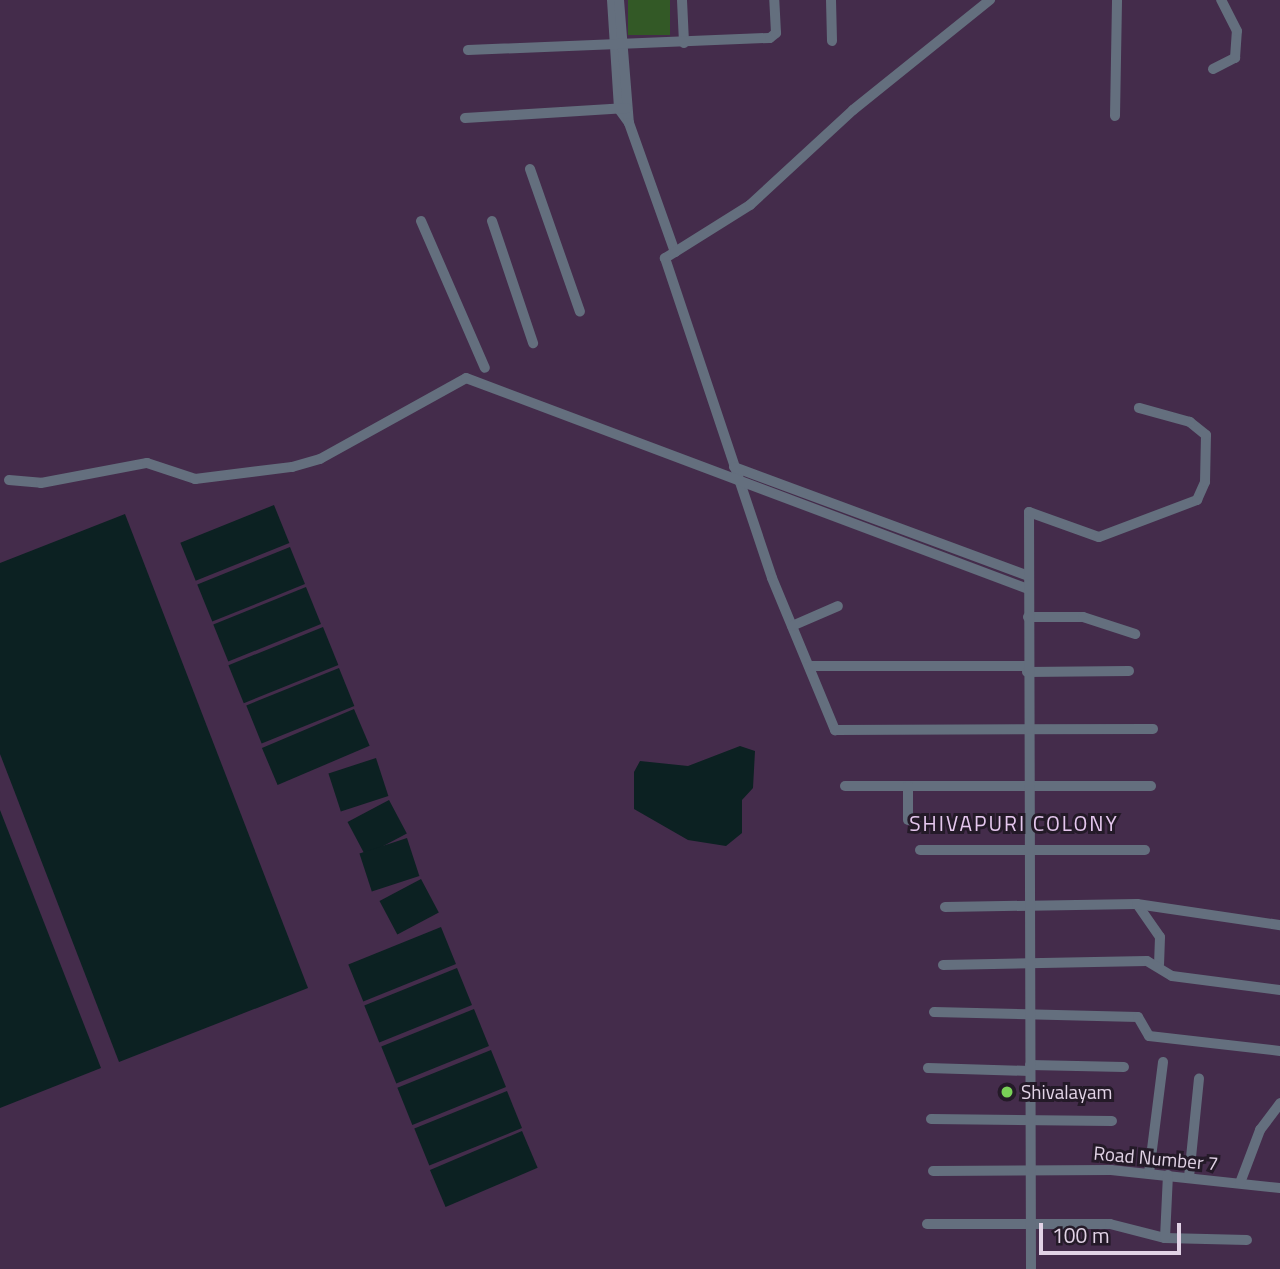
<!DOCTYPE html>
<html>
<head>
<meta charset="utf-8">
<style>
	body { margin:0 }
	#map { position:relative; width:1280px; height:1269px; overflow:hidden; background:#442c4b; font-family:"Titillium Web",sans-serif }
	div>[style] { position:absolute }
	.green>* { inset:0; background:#335926; transform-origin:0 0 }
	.water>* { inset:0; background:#0c2122; transform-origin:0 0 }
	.minor>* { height:10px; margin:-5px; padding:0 5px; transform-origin:5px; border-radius:5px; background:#646f7e }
	.dots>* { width:19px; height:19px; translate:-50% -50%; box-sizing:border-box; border:4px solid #241a28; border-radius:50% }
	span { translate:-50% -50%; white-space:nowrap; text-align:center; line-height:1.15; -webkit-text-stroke:6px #241a28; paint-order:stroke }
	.poi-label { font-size:19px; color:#e2d3e6 }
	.left { translate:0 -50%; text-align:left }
	.street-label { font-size:19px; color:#e2d3e6 }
	.neighbourhood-label { font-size:21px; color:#e5c7ee; letter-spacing:2px }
	.scale { position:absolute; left:1039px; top:1223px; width:142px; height:32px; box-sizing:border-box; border:4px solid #e2d3e6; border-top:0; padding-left:9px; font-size:21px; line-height:24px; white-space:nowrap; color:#e2d3e6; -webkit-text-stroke:5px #241a28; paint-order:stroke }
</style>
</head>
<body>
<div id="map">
	<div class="green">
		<i style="left:628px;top:0;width:42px;height:35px"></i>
	</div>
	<div class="water">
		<i style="left:274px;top:505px;width:41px;height:101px;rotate:68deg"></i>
		<i style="clip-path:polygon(125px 514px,308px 988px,119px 1062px,0 754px,0 563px)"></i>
		<i style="left:290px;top:547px;width:40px;height:100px;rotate:68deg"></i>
		<i style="left:306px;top:587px;width:40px;height:100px;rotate:68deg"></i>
		<i style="left:323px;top:627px;width:41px;height:102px;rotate:68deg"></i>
		<i style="left:339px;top:668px;width:41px;height:100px;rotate:68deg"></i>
		<i style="left:354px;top:709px;width:40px;height:100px;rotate:67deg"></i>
		<i style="clip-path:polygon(740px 746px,755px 751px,753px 788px,742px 800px,742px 833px,726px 846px,688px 840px,634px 809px,634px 772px,640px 761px,688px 766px)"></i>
		<i style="left:376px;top:758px;width:40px;height:50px;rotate:72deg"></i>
		<i style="left:389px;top:800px;width:38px;height:47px;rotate:62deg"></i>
		<i style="clip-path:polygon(0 810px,101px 1068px,0 1108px)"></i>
		<i style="left:407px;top:838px;width:40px;height:50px;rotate:72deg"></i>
		<i style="left:421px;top:879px;width:38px;height:47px;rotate:62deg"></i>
		<i style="left:441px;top:927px;width:40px;height:100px;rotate:68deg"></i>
		<i style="left:457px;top:968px;width:40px;height:100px;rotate:68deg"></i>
		<i style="left:474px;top:1009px;width:40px;height:100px;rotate:68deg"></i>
		<i style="left:491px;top:1050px;width:40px;height:101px;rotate:68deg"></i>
		<i style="left:507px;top:1091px;width:40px;height:100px;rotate:68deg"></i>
		<i style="left:522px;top:1131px;width:40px;height:100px;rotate:67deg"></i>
	</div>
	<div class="minor">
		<i style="left:612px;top:0;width:109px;rotate:86.3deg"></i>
		<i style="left:619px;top:109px;width:17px;rotate:54deg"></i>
		<i style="left:619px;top:0;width:123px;rotate:85.4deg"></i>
		<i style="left:629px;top:123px;width:137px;rotate:70.4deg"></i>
		<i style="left:675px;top:252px;width:12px;rotate:149deg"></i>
		<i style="left:665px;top:258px;width:337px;rotate:71.5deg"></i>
		<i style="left:772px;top:578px;width:165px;rotate:67.5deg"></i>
		<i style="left:835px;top:730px;width:318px;rotate:-0.2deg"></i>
		<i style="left:682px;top:0;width:43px;rotate:87.3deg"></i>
		<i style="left:831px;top:0;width:41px;rotate:88.6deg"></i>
		<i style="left:468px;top:50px;width:302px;rotate:-2.3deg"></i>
		<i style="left:770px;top:38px;width:8px;rotate:-40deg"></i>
		<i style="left:776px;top:33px;width:33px;rotate:-93deg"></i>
		<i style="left:1213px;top:69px;width:25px;rotate:-27deg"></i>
		<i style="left:1235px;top:58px;width:27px;rotate:-86deg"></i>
		<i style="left:1237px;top:31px;width:35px;rotate:-117deg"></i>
		<i style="left:1115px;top:116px;width:116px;rotate:-89deg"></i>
		<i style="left:465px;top:118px;width:162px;rotate:-3.5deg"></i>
		<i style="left:530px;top:169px;width:151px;rotate:70.7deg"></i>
		<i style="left:421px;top:221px;width:160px;rotate:66.5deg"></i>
		<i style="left:492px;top:221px;width:129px;rotate:71.4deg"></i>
		<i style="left:675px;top:252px;width:89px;rotate:-32.1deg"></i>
		<i style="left:750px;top:205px;width:140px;rotate:-42.7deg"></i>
		<i style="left:853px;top:110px;width:176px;rotate:-38.8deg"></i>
		<i style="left:734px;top:467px;width:314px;rotate:20.3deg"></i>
		<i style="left:9px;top:480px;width:32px;rotate:5deg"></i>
		<i style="left:41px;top:483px;width:108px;rotate:-10.7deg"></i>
		<i style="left:147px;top:463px;width:51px;rotate:18.4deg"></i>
		<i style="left:195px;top:479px;width:98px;rotate:-7.1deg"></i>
		<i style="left:292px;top:467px;width:29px;rotate:-16deg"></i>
		<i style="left:320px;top:459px;width:167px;rotate:-29deg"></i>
		<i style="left:466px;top:378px;width:600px;rotate:20.58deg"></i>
		<i style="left:1028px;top:617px;width:55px"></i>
		<i style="left:1083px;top:617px;width:55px;rotate:18.1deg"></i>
		<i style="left:792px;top:626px;width:50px;rotate:-23.5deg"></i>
		<i style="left:809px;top:666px;width:218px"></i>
		<i style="left:1027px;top:672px;width:102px;rotate:-0.6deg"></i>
		<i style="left:845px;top:786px;width:306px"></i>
		<i style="left:908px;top:786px;width:34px;rotate:90deg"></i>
		<i style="left:920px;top:850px;width:225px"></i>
		<i style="left:1137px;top:904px;width:40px;rotate:55.1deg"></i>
		<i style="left:1160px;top:937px;width:27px;rotate:92deg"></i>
		<i style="left:945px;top:907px;width:192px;rotate:-0.9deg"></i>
		<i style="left:1137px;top:904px;width:145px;rotate:8.4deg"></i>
		<i style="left:943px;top:965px;width:204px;rotate:-1.1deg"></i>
		<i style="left:1147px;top:961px;width:29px;rotate:31deg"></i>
		<i style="left:1172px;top:976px;width:109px;rotate:7.4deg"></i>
		<i style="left:934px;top:1012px;width:204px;rotate:1.4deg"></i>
		<i style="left:1138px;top:1017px;width:22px;rotate:60deg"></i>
		<i style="left:1149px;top:1036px;width:132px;rotate:6.5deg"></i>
		<i style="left:1030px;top:1065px;width:94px;rotate:1.2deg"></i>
		<i style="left:928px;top:1068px;width:102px;rotate:1.7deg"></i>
		<i style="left:931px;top:1119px;width:181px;rotate:0.6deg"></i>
		<i style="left:933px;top:1171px;width:178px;rotate:-0.3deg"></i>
		<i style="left:1111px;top:1170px;width:170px;rotate:6.1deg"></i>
		<i style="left:1149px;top:1173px;width:112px;rotate:-82.8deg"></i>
		<i style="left:1189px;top:1177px;width:99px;rotate:-84.2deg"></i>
		<i style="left:1240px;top:1183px;width:57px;rotate:-69.3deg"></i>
		<i style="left:1260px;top:1130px;width:34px;rotate:-53deg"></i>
		<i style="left:927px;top:1224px;width:183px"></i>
		<i style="left:1110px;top:1224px;width:57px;rotate:14.3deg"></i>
		<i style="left:1165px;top:1238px;width:82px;rotate:1.4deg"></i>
		<i style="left:1165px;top:1238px;width:63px;rotate:-87.3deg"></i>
		<i style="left:1031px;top:1269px;width:757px;rotate:-90.15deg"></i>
		<i style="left:1029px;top:512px;width:74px;rotate:19.7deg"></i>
		<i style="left:1099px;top:537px;width:105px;rotate:-20.7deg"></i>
		<i style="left:1197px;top:500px;width:20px;rotate:-66deg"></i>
		<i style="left:1205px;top:482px;width:47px;rotate:-88.8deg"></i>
		<i style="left:1206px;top:435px;width:21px;rotate:-141deg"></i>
		<i style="left:1190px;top:422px;width:53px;rotate:-164.6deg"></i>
	</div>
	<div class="dots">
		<i style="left:1007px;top:1092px;background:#79d157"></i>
	</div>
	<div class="poi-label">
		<span class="left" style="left:1021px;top:1092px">Shivalayam</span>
	</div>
	<div class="street-label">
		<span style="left:1156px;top:1158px;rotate:5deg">Road Number 7</span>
	</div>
	<div class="neighbourhood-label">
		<span style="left:1014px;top:823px">SHIVAPURI COLONY</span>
	</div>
	<div class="scale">100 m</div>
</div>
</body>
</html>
